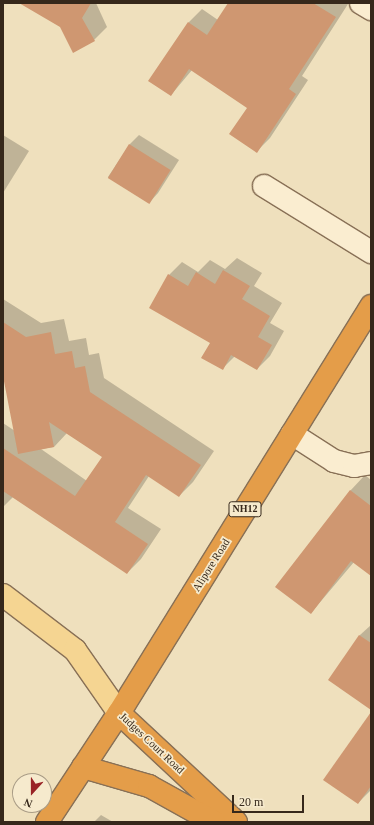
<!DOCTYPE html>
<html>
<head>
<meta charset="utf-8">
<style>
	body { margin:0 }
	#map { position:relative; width:374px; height:825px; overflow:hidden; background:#efe0bd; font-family:Georgia,serif }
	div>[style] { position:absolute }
	.shadow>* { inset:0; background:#0003 }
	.building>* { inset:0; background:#cf9771; transform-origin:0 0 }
	.roads { filter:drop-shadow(1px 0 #887056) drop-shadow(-1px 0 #887056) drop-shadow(0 1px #887056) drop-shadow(0 -1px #887056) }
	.minor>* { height:22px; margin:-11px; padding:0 11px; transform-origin:11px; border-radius:11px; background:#faedd0 }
	.major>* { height:22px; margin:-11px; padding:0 11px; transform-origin:11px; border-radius:11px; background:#f5d592 }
	.highway>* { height:22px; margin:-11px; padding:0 11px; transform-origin:11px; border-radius:11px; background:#e49d49 }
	span { translate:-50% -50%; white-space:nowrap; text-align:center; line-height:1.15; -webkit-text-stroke:3.5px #f6eacd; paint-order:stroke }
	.shield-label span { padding:1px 3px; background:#f6eacd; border:1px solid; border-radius:3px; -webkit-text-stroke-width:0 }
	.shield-label { font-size:10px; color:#36281b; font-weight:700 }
	.street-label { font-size:11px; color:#36281b }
	.frame { position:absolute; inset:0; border:4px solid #36281b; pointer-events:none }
	.north { position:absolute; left:12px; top:773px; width:40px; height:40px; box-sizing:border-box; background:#f6eacd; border:1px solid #a99c86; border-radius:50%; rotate:201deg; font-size:11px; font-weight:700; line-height:16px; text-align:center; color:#36281b }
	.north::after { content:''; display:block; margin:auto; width:14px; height:18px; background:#992326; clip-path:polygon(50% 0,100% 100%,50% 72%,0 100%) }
	.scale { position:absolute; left:232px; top:795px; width:72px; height:18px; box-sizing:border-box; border:2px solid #36281b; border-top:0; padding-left:5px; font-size:12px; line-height:14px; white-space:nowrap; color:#36281b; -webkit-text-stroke:3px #f6eacd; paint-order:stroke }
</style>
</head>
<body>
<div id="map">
	<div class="shadow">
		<i style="clip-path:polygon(21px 3px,96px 3px,107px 27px,94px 40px,61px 26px)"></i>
		<i style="clip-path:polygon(229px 3px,348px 4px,302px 76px,308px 80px,270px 138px,257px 151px,248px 107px,192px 70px,171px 95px,189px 22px,202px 9px,218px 20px)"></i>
		<i style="clip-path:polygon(3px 135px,29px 151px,3px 193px)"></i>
		<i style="clip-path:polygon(139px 135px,179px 160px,158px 193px,149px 203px,108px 177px,130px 144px)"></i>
		<i style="clip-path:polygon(237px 258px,262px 273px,254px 286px,282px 303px,270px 323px,284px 331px,270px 356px,257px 369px,235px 356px,222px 369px,211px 342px,169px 275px,182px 262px,198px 272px,210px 260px,225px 269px)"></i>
		<i style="clip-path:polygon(evenodd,3px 299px,41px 323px,64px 319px,69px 341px,86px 338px,89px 355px,99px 353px,104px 378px,214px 451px,193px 482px,179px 496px,149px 476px,128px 508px,161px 529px,141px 559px,127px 573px,13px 497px,3px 507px,3px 423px,15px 431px,3px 371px,3px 299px,67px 433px,103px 457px,87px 481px,41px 449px,54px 447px,67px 433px)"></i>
		<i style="clip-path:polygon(365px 475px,371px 480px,371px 575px,354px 562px,311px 613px,350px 491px)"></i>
		<i style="clip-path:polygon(371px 625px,371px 709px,329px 680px,360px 635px)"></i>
		<i style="clip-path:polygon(371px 714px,371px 790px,358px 803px)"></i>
		<i style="clip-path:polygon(101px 815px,113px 822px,94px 822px)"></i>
	</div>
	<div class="building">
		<i style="clip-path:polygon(19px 3px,91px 3px,82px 18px,95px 41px,73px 53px,60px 27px)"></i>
		<i style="clip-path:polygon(228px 3px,313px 3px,336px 17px,289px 89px,296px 94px,257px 153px,229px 134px,247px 108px,189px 69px,171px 96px,148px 81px,188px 22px,207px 35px)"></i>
		<i style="left:129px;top:144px;width:49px;height:40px;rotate:32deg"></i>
		<i style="clip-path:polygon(223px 270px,250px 286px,242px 299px,270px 316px,258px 337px,272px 345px,257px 370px,231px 355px,223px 370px,201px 358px,210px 343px,149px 308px,168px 274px,188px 286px,196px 272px,215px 284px)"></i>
		<i style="clip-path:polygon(3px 322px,26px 337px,51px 332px,55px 354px,72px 351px,75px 368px,85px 366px,90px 392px,201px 465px,179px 497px,146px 475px,115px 522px,148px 544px,127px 574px,3px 491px,3px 448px,75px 496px,102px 457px,49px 422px,54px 447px,18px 454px,3px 376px)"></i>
		<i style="clip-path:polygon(350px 490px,371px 506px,371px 576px,351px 561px,311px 614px,275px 587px)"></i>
		<i style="clip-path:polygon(359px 635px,371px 643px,371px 710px,328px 680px)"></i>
		<i style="clip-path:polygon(371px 712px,371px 786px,358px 804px,323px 780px)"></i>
	</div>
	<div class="roads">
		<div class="minor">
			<i style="left:361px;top:3px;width:12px;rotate:31deg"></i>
			<i style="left:264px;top:186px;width:126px;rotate:31.7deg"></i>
			<i style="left:292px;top:434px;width:50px;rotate:32.7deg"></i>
			<i style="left:334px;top:461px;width:21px;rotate:14deg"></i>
			<i style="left:354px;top:466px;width:17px;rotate:-10deg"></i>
		</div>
		<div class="major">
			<i style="left:3px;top:595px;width:91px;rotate:37.4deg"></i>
			<i style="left:75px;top:650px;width:77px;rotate:55.1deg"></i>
		</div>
		<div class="highway">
			<i style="left:119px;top:713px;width:160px;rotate:43deg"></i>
			<i style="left:83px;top:767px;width:69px;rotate:16.1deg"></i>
			<i style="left:149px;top:786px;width:74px;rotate:29deg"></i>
			<i style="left:47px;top:822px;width:131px;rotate:-56.6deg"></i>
			<i style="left:119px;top:713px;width:479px;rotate:-58.2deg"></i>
		</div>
	</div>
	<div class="shield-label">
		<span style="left:245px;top:509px">NH12</span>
	</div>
	<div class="street-label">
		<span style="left:211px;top:565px;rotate:-58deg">Alipore Road</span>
		<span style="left:152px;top:743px;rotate:43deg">Judges Court Road</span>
	</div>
	<div class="frame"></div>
	<div class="north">N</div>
	<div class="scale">20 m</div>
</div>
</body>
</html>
